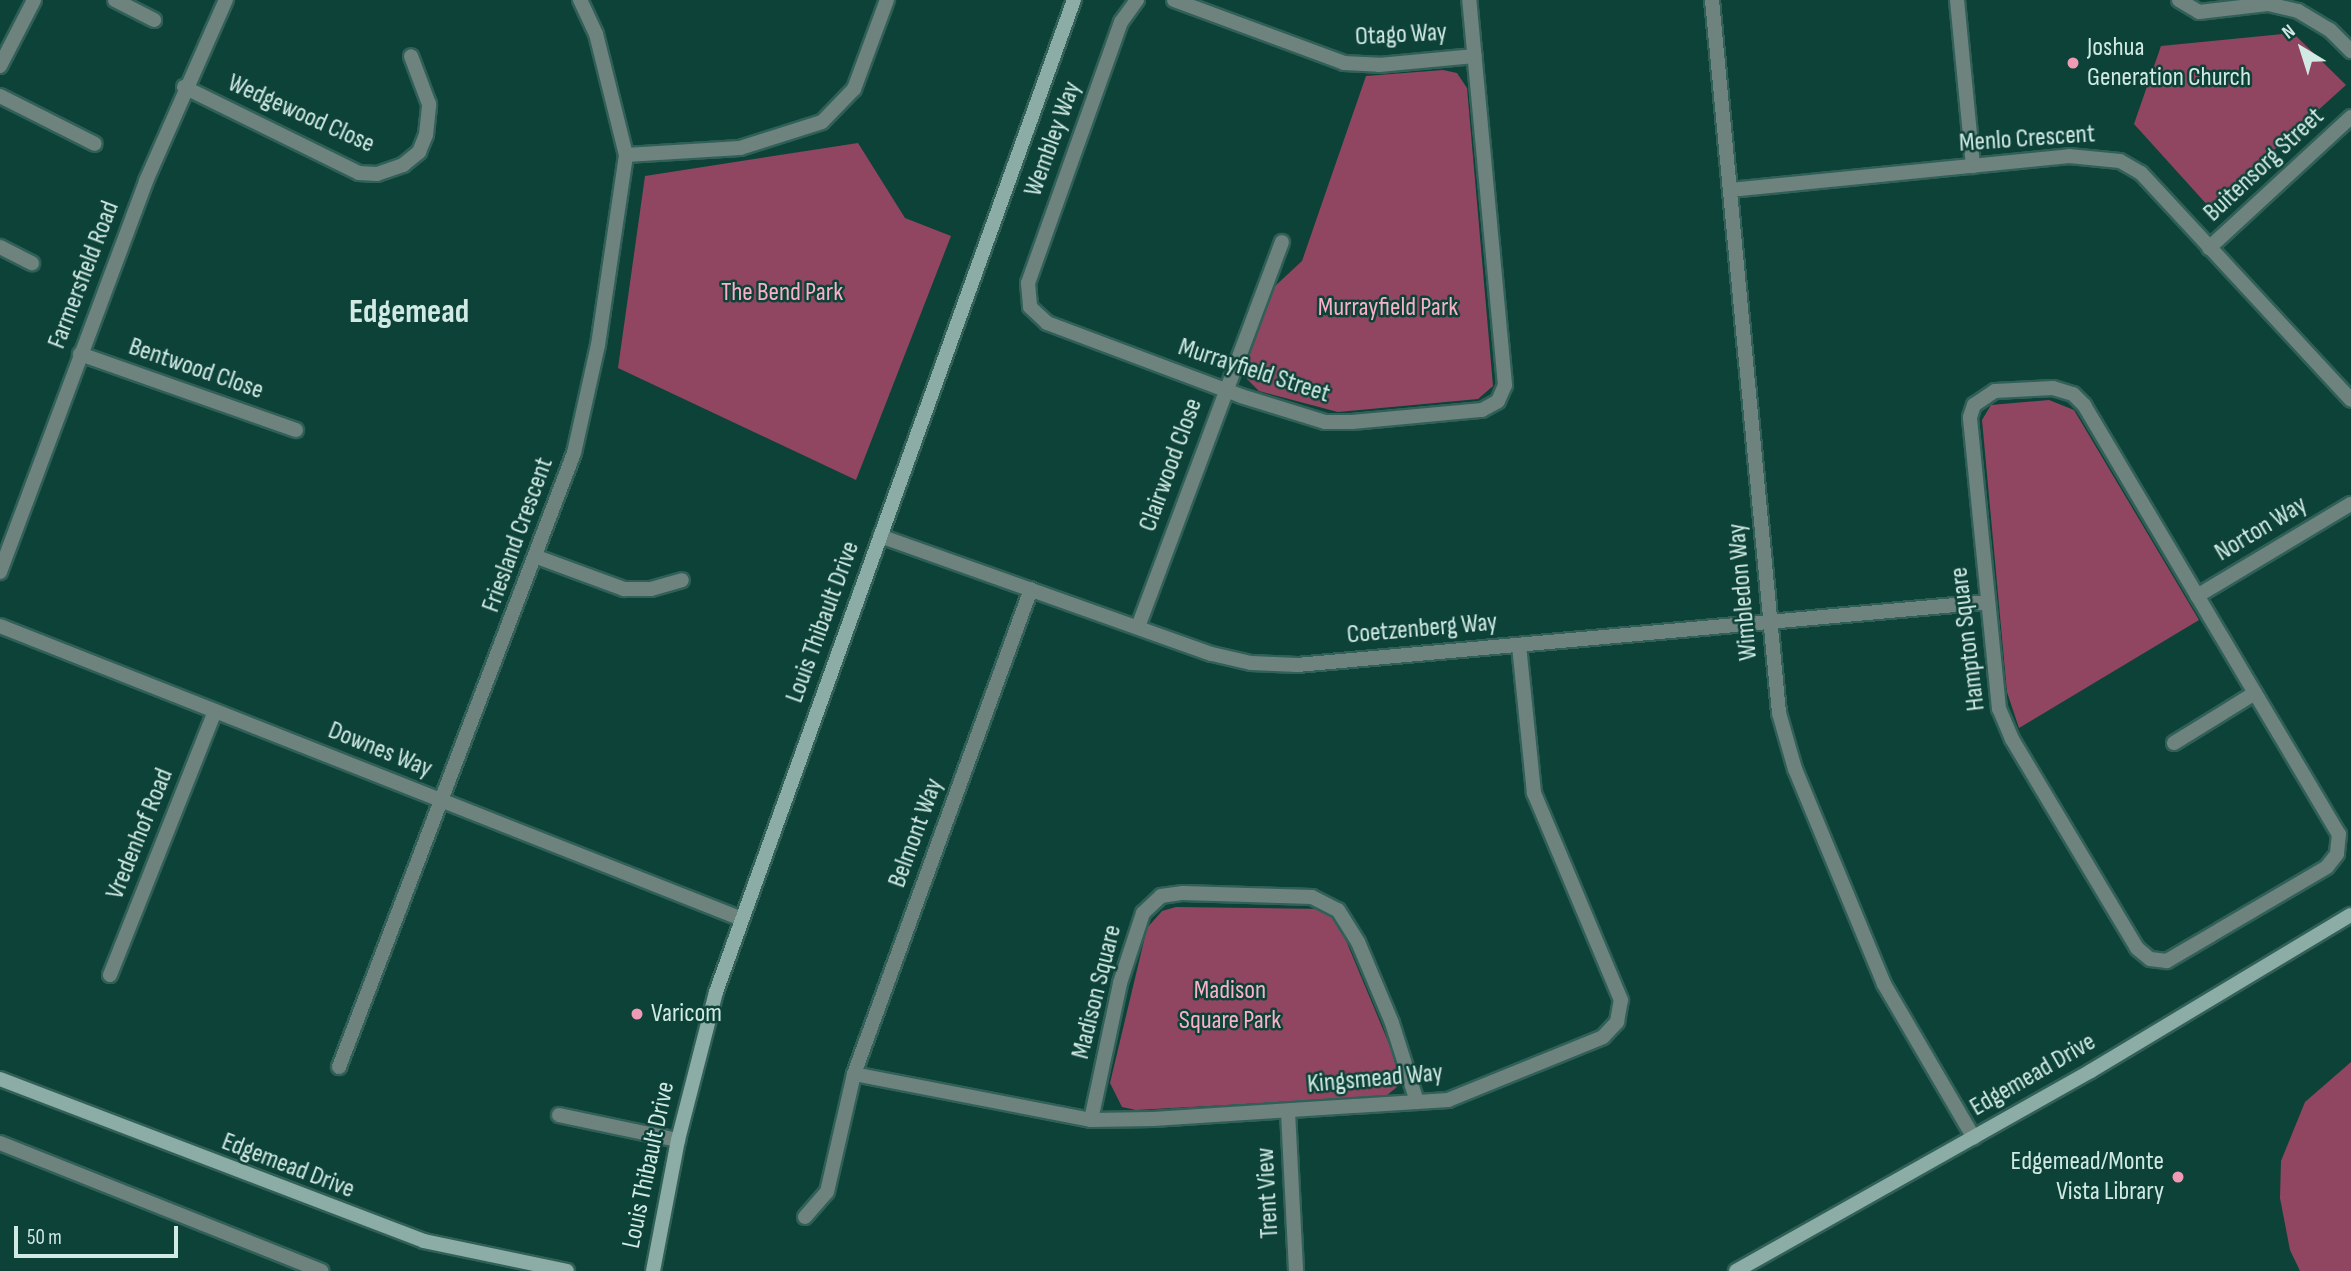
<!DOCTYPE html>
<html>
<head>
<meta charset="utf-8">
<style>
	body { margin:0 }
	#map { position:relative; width:2351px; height:1271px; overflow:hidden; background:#0d4239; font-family:"Sofia Sans Condensed",sans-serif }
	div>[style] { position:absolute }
	.green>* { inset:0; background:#904660 }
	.roads { filter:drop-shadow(2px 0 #306058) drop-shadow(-2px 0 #306058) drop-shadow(0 2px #306058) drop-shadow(0 -2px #306058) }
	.street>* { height:14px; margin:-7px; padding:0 7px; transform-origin:7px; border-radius:7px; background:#6f837e }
	.secondary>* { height:14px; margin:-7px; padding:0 7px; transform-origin:7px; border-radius:7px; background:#8cada5 }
	.dots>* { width:19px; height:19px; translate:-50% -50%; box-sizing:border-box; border:4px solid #0d4239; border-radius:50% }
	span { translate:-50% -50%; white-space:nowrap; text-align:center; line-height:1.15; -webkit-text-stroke:5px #0d4239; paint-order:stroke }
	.street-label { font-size:26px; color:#d1eae4 }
	.poi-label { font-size:26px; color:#d1eae4 }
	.left { translate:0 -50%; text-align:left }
	.right { translate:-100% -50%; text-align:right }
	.park-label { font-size:26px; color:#f9b1c6 }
	.district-label { font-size:33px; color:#d1eae4; font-weight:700 }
	.north { position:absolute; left:2267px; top:14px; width:70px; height:70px; -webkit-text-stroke:5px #0d4239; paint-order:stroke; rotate:322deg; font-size:19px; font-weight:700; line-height:28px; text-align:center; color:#d1eae4 }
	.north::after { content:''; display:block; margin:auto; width:24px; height:32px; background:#d1eae4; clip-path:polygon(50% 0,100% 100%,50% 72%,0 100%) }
	.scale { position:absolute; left:14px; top:1226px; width:164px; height:32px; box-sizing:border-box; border:4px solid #d1eae4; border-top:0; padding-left:9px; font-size:21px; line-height:24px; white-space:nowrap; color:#d1eae4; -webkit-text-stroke:5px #0d4239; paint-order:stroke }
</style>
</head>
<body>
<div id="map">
	<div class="green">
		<i style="clip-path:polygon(2293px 33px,2346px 85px,2210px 208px,2134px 124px,2161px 46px)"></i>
		<i style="clip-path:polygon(1443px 70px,1457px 73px,1467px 88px,1493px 386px,1478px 399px,1338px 412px,1259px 391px,1247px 379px,1245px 368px,1274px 287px,1302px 261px,1366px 76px)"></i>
		<i style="clip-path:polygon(858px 143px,905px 218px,951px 236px,856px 480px,618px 368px,645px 176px)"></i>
		<i style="clip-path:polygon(2049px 400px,2074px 410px,2199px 620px,2019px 728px,2007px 692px,1982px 420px,1991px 405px)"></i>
		<i style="clip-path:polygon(1176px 907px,1325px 909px,1337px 919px,1400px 1070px,1397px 1087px,1386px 1096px,1136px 1110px,1122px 1107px,1110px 1083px,1147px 928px,1162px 911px)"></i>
		<i style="clip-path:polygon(2351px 1062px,2351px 1271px,2300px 1271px,2290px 1250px,2280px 1198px,2281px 1161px,2305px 1102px)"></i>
	</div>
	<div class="roads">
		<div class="street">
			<i style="left:115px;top:0;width:44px;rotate:27.1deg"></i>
			<i style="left:1137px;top:0;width:27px;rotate:126deg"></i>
			<i style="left:1121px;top:22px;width:277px;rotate:109.6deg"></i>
			<i style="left:1028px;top:283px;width:24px;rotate:85deg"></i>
			<i style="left:1030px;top:307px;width:23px;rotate:43deg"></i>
			<i style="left:1047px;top:323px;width:207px;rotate:20.6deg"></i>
			<i style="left:1241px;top:396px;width:88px;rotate:17.2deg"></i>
			<i style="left:1325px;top:422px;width:27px"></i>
			<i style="left:1352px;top:422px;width:131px;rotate:-5.3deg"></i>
			<i style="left:1482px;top:410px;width:18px;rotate:-29deg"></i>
			<i style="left:1498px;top:401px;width:17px;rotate:-66deg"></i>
			<i style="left:1505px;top:385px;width:387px;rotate:-95.3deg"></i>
			<i style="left:1174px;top:0;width:181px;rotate:20.3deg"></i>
			<i style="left:1344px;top:63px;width:35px;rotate:3deg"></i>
			<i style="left:1379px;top:65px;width:96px;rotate:-5.4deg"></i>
			<i style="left:1712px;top:0;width:716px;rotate:84.63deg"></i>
			<i style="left:1779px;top:713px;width:58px;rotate:74.1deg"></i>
			<i style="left:1795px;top:769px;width:233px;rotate:67.5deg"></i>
			<i style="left:1884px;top:984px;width:178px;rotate:59.7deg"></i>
			<i style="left:1957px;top:0;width:167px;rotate:84.5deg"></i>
			<i style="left:2179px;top:0;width:23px;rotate:31deg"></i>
			<i style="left:2199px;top:12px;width:69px;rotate:-6.6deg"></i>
			<i style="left:2268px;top:4px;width:31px;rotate:13deg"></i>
			<i style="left:2298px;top:11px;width:37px;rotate:31deg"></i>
			<i style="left:2330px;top:30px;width:30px;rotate:45deg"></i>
			<i style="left:0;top:66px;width:74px;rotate:-62.7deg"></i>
			<i style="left:184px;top:87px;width:195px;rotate:26.2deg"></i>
			<i style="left:359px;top:173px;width:18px;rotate:3deg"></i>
			<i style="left:377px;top:174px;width:28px;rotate:-19deg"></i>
			<i style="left:403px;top:165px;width:21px;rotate:-39deg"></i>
			<i style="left:419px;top:152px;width:18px;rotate:-68deg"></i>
			<i style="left:426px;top:135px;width:31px;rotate:-84deg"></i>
			<i style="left:429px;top:104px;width:51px;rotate:-110.6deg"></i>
			<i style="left:0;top:96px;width:106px;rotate:26.8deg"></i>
			<i style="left:626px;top:155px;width:114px;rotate:-3.5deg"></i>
			<i style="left:740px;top:148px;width:86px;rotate:-17.6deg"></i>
			<i style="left:822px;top:122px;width:46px;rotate:-45.9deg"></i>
			<i style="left:854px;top:89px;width:95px;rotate:-69.7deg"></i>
			<i style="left:1730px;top:190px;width:341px;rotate:-5.7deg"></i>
			<i style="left:2069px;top:156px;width:51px;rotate:5.6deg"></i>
			<i style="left:2120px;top:161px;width:24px;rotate:30deg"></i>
			<i style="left:2141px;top:173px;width:309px;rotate:47.2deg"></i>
			<i style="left:0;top:247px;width:36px;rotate:27deg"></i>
			<i style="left:2209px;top:248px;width:193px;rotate:-42.7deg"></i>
			<i style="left:80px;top:354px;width:229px;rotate:19.4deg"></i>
			<i style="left:2053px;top:388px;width:21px;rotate:17deg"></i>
			<i style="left:2073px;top:394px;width:16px;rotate:45deg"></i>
			<i style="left:2084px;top:405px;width:499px;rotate:59.3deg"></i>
			<i style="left:2339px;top:834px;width:20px;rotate:96deg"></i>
			<i style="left:2337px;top:854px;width:16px;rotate:128deg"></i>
			<i style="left:2327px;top:867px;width:186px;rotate:149.6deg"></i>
			<i style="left:2167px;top:961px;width:17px;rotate:-173deg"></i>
			<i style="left:2150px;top:959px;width:17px;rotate:-140deg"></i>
			<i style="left:2137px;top:948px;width:244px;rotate:-120.9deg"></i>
			<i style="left:2012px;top:739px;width:33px;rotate:-113deg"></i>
			<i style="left:1999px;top:709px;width:293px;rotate:-95.7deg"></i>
			<i style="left:1970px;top:417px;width:13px;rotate:-72deg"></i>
			<i style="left:1974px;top:405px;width:25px;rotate:-34deg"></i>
			<i style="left:1995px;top:391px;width:58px;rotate:-3deg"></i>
			<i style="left:880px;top:536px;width:352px;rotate:19.6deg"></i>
			<i style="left:1212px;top:654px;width:40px;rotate:13deg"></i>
			<i style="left:1251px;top:663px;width:46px;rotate:2.5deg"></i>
			<i style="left:1297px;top:665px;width:694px;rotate:-5.21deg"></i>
			<i style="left:537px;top:557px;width:93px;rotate:20.2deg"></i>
			<i style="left:624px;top:589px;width:27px"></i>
			<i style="left:651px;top:589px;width:32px;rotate:-16deg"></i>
			<i style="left:0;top:572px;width:417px;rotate:-69.5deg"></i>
			<i style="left:146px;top:181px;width:198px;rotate:-66.2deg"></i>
			<i style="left:2197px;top:596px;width:179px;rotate:-30.9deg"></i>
			<i style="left:0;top:626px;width:798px;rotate:21.55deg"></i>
			<i style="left:1138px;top:627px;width:411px;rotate:-69.5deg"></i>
			<i style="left:2174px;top:743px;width:95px;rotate:-31.7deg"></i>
			<i style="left:110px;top:975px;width:284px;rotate:-68.3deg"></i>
			<i style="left:339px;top:1067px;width:657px;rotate:-69.06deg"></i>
			<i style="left:574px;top:453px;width:111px;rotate:-77.5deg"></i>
			<i style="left:598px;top:345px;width:192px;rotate:-81.6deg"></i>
			<i style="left:626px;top:155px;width:125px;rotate:-103.9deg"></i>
			<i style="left:596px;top:34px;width:38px;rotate:-115deg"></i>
			<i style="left:854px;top:1074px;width:241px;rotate:11deg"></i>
			<i style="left:1091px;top:1120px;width:62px;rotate:-0.9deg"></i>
			<i style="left:1153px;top:1119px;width:296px;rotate:-3.7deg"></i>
			<i style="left:1448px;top:1100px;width:167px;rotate:-22.1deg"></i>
			<i style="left:1603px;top:1037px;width:21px;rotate:-47deg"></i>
			<i style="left:1617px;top:1022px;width:22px;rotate:-80deg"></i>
			<i style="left:1621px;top:1000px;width:225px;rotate:-112.8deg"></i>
			<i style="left:1534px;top:793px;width:148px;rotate:-95.8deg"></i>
			<i style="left:1288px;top:1112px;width:159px;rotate:87.1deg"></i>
			<i style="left:559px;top:1115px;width:122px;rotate:11.9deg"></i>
			<i style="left:1091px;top:1120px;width:140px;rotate:-78deg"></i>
			<i style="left:1120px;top:983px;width:74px;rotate:-71.8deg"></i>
			<i style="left:1143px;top:913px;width:25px;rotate:-43deg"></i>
			<i style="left:1161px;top:896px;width:22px;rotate:-8deg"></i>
			<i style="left:1183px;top:893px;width:129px;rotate:1.8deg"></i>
			<i style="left:1312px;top:897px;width:29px;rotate:27deg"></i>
			<i style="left:1338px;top:910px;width:38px;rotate:58deg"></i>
			<i style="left:1358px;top:942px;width:88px;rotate:67.2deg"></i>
			<i style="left:1392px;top:1023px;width:83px;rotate:72.4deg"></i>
			<i style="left:0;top:1143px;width:346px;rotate:21.7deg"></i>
			<i style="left:805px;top:1217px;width:33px;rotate:-49deg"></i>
			<i style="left:827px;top:1192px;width:121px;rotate:-77.1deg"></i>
			<i style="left:854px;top:1074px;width:516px;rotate:-69.95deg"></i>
		</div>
		<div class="secondary">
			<i style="left:0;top:1079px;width:454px;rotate:20.9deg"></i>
			<i style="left:424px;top:1241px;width:146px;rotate:11.8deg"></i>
			<i style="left:653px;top:1271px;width:133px;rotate:-79.2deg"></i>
			<i style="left:678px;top:1140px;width:153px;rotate:-75.6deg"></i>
			<i style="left:716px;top:992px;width:1055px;rotate:-70.16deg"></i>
			<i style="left:1736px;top:1271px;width:407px;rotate:-29.4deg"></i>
			<i style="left:2091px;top:1071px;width:303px;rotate:-31deg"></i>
		</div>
	</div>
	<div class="dots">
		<i style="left:2073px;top:63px;background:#f09ab5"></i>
		<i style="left:637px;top:1014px;background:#f09ab5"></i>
		<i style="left:2178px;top:1177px;background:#f09ab5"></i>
	</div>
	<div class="street-label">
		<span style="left:1401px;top:35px;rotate:-3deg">Otago Way</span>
		<span style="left:301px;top:114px;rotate:24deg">Wedgewood Close</span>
		<span style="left:1053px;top:139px;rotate:-70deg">Wembley Way</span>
		<span style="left:2027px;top:139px;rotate:-4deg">Menlo Crescent</span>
		<span style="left:2264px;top:165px;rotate:-43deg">Buitensorg Street</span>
		<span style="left:84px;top:275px;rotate:-69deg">Farmersfield Road</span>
		<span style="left:196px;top:369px;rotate:19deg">Bentwood Close</span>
		<span style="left:1254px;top:371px;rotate:18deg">Murrayfield Street</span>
		<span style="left:1171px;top:465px;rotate:-70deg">Clairwood Close</span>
		<span style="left:2261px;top:529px;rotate:-31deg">Norton Way</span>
		<span style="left:518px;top:535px;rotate:-70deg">Friesland Crescent</span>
		<span style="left:1743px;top:592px;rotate:-95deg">Wimbledon Way</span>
		<span style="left:823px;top:622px;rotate:-70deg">Louis Thibault Drive</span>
		<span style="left:1422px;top:629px;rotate:-5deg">Coetzenberg Way</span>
		<span style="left:1968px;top:639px;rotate:-97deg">Hampton Square</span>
		<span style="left:380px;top:750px;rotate:22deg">Downes Way</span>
		<span style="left:916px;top:833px;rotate:-70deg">Belmont Way</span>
		<span style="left:140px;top:834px;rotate:-68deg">Vredenhof Road</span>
		<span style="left:1097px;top:992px;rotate:-76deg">Madison Square</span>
		<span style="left:2033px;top:1075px;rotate:-30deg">Edgemead Drive</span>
		<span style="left:1375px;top:1079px;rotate:-5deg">Kingsmead Way</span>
		<span style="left:649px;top:1165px;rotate:-78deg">Louis Thibault Drive</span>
		<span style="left:288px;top:1166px;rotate:21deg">Edgemead Drive</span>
		<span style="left:1268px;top:1193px;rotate:-93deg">Trent View</span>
	</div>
	<div class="poi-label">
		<span class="left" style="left:2087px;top:63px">Joshua<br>Generation Church</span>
		<span class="left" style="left:651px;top:1014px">Varicom</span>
		<span class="right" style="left:2164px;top:1177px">Edgemead/Monte<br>Vista Library</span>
	</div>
	<div class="park-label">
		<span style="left:782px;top:293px">The Bend Park</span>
		<span style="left:1388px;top:308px">Murrayfield Park</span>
		<span style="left:1230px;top:1006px">Madison<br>Square Park</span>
	</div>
	<div class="district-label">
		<span style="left:409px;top:313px">Edgemead</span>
	</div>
	<div class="north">N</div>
	<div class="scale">50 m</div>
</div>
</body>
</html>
